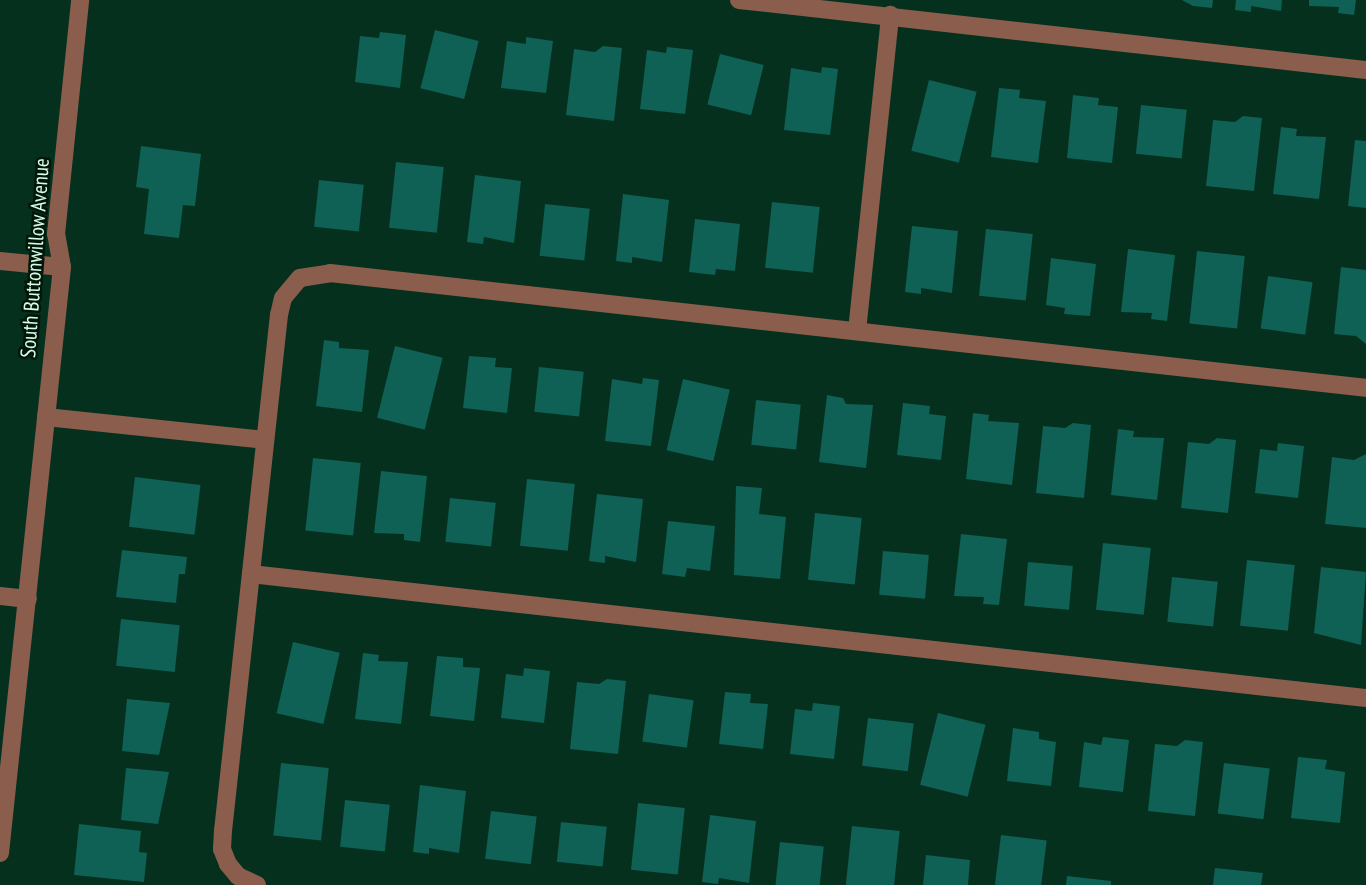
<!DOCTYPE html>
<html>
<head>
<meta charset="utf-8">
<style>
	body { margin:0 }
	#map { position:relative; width:1366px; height:885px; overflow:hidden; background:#06301e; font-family:"PT Sans Narrow",sans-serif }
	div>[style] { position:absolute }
	.building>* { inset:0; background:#0f6055; transform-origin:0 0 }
	.minor>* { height:18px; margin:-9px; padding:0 9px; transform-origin:9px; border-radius:9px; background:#8a5d4d }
	.tertiary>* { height:18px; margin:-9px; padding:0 9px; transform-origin:9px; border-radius:9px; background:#8a5d4d }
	span { translate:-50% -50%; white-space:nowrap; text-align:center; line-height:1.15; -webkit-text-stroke:5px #001709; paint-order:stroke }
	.street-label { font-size:21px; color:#d9fde8 }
</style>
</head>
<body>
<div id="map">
	<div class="building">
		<i style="clip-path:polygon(1182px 0,1213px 0,1212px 8px,1193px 6px)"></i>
		<i style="clip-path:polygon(1236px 0,1282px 0,1281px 11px,1251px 6px,1251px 12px,1235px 10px)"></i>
		<i style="clip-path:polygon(1309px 0,1356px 0,1354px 15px,1338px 13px,1339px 7px,1309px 6px)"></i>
		<i style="left:435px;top:30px;width:45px;height:60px;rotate:14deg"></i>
		<i style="clip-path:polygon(380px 32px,406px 35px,400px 88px,355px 82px,360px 36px,379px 38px)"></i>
		<i style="clip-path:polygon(526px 37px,553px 41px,546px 93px,501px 88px,507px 41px,526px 44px)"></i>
		<i style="clip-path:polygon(603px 46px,622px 48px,614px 121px,566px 115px,574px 49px,595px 52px)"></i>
		<i style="clip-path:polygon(667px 47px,693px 50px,685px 114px,640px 109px,647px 50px,666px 53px)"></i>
		<i style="left:720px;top:54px;width:45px;height:52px;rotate:14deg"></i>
		<i style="clip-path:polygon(822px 67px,838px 69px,830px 135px,784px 130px,791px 68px,821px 73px)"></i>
		<i style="left:929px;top:80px;width:49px;height:73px;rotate:14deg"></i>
		<i style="clip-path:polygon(999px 88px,1020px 90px,1019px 98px,1046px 101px,1038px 163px,991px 157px)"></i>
		<i style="clip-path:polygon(1073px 95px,1099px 98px,1098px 105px,1118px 107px,1112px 163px,1067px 158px)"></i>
		<i style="left:1141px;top:105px;width:46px;height:49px;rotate:6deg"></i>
		<i style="clip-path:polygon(1243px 116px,1262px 118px,1254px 191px,1206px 186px,1213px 120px,1235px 122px)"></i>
		<i style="clip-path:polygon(1281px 127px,1297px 129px,1296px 136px,1326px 137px,1319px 199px,1273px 194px)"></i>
		<i style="clip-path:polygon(1355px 140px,1366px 141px,1366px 208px,1348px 206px)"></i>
		<i style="clip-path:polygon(141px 146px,201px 154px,195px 206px,183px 205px,179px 238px,144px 234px,149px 189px,136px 187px)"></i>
		<i style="left:396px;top:162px;width:48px;height:66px;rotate:6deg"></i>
		<i style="clip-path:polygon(475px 175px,521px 181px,514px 243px,484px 237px,483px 244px,467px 242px)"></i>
		<i style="left:319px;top:180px;width:45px;height:47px;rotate:6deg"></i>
		<i style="clip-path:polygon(623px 194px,669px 200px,662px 262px,632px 257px,632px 263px,616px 261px)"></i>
		<i style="left:772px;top:202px;width:48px;height:66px;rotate:6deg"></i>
		<i style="left:545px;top:204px;width:45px;height:52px;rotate:6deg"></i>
		<i style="clip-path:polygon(695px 219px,740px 224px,735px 271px,716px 269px,715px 275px,689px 272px)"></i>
		<i style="clip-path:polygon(912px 226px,958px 231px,952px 293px,921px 288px,921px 294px,905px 292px)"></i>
		<i style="left:986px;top:229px;width:47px;height:67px;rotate:6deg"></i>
		<i style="clip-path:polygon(1128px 249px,1175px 255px,1167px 321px,1151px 319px,1152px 313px,1121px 312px)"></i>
		<i style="left:1197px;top:251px;width:48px;height:73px;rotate:6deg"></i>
		<i style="clip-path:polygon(1051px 258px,1096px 264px,1090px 316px,1064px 314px,1065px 308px,1046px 305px)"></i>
		<i style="clip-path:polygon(1341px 267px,1366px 270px,1366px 344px,1356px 336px,1334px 334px)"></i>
		<i style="left:1268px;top:276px;width:45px;height:53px;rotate:8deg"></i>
		<i style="clip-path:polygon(324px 340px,339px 342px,339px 348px,369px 350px,362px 412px,316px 406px)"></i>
		<i style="left:395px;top:346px;width:49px;height:74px;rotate:14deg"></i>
		<i style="clip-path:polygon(469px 356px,496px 358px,495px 367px,512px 368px,507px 413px,463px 408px)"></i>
		<i style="left:539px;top:367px;width:45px;height:45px;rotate:6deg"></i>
		<i style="clip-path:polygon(643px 378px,659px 380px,651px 446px,605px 441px,612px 379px,642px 384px)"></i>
		<i style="left:683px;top:379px;width:48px;height:73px;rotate:13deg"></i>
		<i style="clip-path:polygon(827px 395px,843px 398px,846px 404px,873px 405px,866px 468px,819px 462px)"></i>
		<i style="left:756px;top:400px;width:45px;height:45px;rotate:6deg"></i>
		<i style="clip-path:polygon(903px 403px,930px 406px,929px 414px,946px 416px,941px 460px,897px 455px)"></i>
		<i style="clip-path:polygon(973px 413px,989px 415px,988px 421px,1019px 423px,1012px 485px,966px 479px)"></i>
		<i style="clip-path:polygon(1073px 423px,1091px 425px,1084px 498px,1036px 493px,1043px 426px,1065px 428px)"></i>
		<i style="clip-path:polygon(1118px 429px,1134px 431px,1133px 437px,1164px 438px,1157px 500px,1111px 495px)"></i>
		<i style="clip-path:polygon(1217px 438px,1236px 440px,1228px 513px,1181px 508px,1188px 442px,1209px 444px)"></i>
		<i style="clip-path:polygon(1278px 443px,1304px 446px,1298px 498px,1255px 493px,1260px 449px,1277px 451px)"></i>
		<i style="clip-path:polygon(1366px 454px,1366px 528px,1325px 524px,1332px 457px,1354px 460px)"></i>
		<i style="left:313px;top:458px;width:48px;height:73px;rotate:6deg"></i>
		<i style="clip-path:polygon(381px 471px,427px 476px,420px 542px,404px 540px,404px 534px,374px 533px)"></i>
		<i style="left:135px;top:477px;width:66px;height:50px;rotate:7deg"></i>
		<i style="left:527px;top:479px;width:48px;height:67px;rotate:6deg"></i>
		<i style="clip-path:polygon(736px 486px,762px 488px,759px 514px,786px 517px,780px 579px,734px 575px)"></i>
		<i style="clip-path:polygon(597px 494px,643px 499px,636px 562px,605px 556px,605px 563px,589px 561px)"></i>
		<i style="left:450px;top:498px;width:46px;height:44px;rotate:6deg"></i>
		<i style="left:815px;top:513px;width:47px;height:67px;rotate:6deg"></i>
		<i style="clip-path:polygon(668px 521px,715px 526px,710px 571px,687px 568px,685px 577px,662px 574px)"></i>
		<i style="clip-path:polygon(961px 534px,1007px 539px,999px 605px,983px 604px,984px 597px,954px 596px)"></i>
		<i style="left:1103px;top:543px;width:48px;height:67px;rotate:6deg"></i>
		<i style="clip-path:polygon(122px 550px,187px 557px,185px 574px,179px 574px,176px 603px,116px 597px)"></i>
		<i style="left:883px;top:551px;width:46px;height:44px;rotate:5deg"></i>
		<i style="left:1247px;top:560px;width:48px;height:66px;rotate:6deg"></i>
		<i style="left:1028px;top:562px;width:45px;height:44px;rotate:5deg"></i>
		<i style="clip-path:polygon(1321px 567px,1366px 572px,1361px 645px,1314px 633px)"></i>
		<i style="left:1172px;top:577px;width:46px;height:45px;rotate:6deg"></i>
		<i style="left:121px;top:619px;width:59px;height:47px;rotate:6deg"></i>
		<i style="left:293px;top:642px;width:48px;height:73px;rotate:13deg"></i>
		<i style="clip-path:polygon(363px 653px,379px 655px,378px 661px,408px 662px,401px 724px,355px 719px)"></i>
		<i style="clip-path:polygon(437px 656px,463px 658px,463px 667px,480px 668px,474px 721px,430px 716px)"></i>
		<i style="clip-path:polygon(524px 668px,550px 671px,544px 723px,501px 718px,506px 674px,523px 676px)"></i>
		<i style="clip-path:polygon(607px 679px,626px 681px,618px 754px,570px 749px,577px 682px,599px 684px)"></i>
		<i style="clip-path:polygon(725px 692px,751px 694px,750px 703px,768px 704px,763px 749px,719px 744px)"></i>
		<i style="left:649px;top:694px;width:45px;height:48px;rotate:8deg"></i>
		<i style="clip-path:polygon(127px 699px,170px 703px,159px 755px,122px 751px)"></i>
		<i style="clip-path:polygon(813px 703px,840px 706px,834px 759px,790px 754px,795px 709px,812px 711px)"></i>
		<i style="left:938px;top:713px;width:49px;height:74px;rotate:14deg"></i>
		<i style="left:868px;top:718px;width:46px;height:48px;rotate:7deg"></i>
		<i style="clip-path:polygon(1013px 728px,1039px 732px,1039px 739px,1056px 742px,1051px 786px,1007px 781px)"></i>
		<i style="clip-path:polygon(1103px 737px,1129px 740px,1123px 792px,1079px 787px,1084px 742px,1101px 745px)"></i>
		<i style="clip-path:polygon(1185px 740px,1203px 742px,1195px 816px,1148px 811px,1155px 744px,1177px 746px)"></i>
		<i style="clip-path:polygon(1298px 757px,1327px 760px,1325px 769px,1345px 772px,1340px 823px,1291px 818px)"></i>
		<i style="left:281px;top:763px;width:48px;height:73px;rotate:6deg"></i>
		<i style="left:1224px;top:763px;width:46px;height:51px;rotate:7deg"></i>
		<i style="clip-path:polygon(126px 768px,169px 772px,158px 824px,121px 820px)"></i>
		<i style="clip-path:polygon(420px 785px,466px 791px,459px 853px,429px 848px,429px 854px,413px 852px)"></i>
		<i style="left:345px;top:800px;width:45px;height:47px;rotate:6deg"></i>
		<i style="left:638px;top:803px;width:47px;height:67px;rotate:6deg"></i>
		<i style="left:491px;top:811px;width:46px;height:48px;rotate:7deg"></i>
		<i style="clip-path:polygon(710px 815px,756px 821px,749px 883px,719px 878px,718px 884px,702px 882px)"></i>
		<i style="left:561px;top:822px;width:46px;height:40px;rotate:6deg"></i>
		<i style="clip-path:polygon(79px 824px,141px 831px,139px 852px,147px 853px,144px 882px,74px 875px)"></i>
		<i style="left:852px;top:826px;width:48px;height:59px;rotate:6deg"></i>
		<i style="left:1001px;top:835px;width:46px;height:50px;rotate:7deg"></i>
		<i style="left:780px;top:842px;width:44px;height:43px;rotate:6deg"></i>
		<i style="clip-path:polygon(926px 855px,970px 860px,968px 885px,923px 885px)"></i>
		<i style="clip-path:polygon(1215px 868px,1263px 873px,1261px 885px,1213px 885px)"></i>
		<i style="clip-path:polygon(1067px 876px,1111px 881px,1111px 885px,1066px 885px)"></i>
	</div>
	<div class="minor">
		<i style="left:739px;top:0;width:631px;rotate:6.37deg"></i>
		<i style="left:0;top:261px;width:62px;rotate:5.5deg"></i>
		<i style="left:857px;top:331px;width:318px;rotate:-84deg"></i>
		<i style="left:46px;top:417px;width:219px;rotate:6deg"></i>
		<i style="left:251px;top:574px;width:1122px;rotate:6.35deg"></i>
		<i style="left:0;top:596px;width:28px;rotate:6deg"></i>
		<i style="left:257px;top:885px;width:21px;rotate:-155deg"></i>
		<i style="left:238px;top:876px;width:16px;rotate:-130deg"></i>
		<i style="left:228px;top:864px;width:16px;rotate:-112deg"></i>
		<i style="left:222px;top:849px;width:18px;rotate:-87deg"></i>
		<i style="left:223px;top:831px;width:519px;rotate:-83.81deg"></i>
		<i style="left:279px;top:315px;width:17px;rotate:-77deg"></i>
		<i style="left:283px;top:298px;width:26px;rotate:-50deg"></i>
		<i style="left:300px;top:278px;width:30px;rotate:-9deg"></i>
		<i style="left:330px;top:273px;width:1042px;rotate:6.33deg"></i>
	</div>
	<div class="tertiary">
		<i style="left:0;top:853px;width:589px;rotate:-83.96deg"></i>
		<i style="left:62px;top:267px;width:34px;rotate:-100deg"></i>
		<i style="left:56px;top:234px;width:235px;rotate:-84.1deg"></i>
	</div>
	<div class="street-label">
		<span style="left:35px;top:258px;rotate:-86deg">South Buttonwillow Avenue</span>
	</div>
</div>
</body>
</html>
